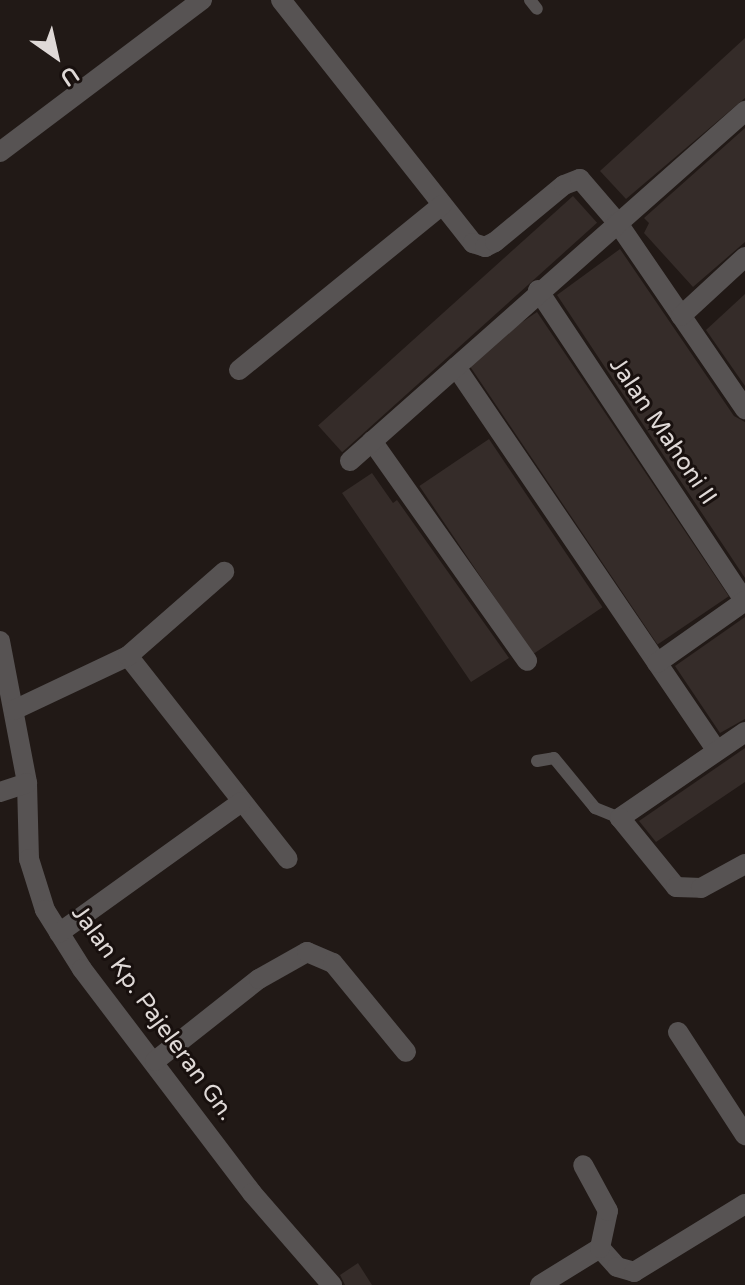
<!DOCTYPE html>
<html>
<head>
<meta charset="utf-8">
<style>
	body { margin:0 }
	#map { position:relative; width:745px; height:1285px; overflow:hidden; background:#211916; font-family:"Varela Round",sans-serif }
	div>[style] { position:absolute }
	.building>* { inset:0; background:#352c29; transform-origin:0 0 }
	.lane>* { height:12px; margin:-6px; padding:0 6px; transform-origin:6px; border-radius:6px; background:#575353 }
	.street>* { height:20px; margin:-10px; padding:0 10px; transform-origin:10px; border-radius:10px; background:#575353 }
	span { translate:-50% -50%; white-space:nowrap; text-align:center; line-height:1.15; -webkit-text-stroke:6px #18100e; paint-order:stroke }
	.street-label { font-size:24px; color:#dfd9d7 }
	.north { position:absolute; left:16px; top:16px; width:80px; height:80px; -webkit-text-stroke:6px #18100e; paint-order:stroke; rotate:146deg; font-size:22px; font-weight:700; line-height:32px; text-align:center; color:#dfd9d7 }
	.north::after { content:''; display:block; margin:auto; width:28px; height:36px; background:#dfd9d7; clip-path:polygon(50% 0,100% 100%,50% 72%,0 100%) }
</style>
</head>
<body>
<div id="map">
	<div class="building">
		<i style="clip-path:polygon(745px 38px,745px 98px,626px 199px,600px 171px)"></i>
		<i style="clip-path:polygon(745px 128px,745px 242px,693px 287px,644px 233px,649px 223px,644px 218px)"></i>
		<i style="left:573px;top:196px;width:36px;height:343px;rotate:48deg"></i>
		<i style="clip-path:polygon(620px 249px,734px 416px,745px 422px,745px 578px,557px 295px)"></i>
		<i style="clip-path:polygon(745px 294px,745px 386px,706px 330px)"></i>
		<i style="left:537px;top:312px;width:343px;height:86px;rotate:56deg"></i>
		<i style="left:489px;top:439px;width:203px;height:84px;rotate:56deg"></i>
		<i style="clip-path:polygon(372px 473px,393px 503px,397px 500px,509px 658px,471px 682px,342px 493px)"></i>
		<i style="clip-path:polygon(745px 617px,745px 719px,720px 733px,675px 666px)"></i>
		<i style="clip-path:polygon(745px 748px,745px 782px,656px 842px,639px 821px)"></i>
		<i style="clip-path:polygon(358px 1263px,372px 1285px,345px 1285px,340px 1275px)"></i>
	</div>
	<div class="lane">
		<i style="left:530px;top:0;width:11px;rotate:52deg"></i>
		<i style="left:537px;top:761px;width:17px;rotate:-10deg"></i>
		<i style="left:554px;top:758px;width:65px;rotate:50.6deg"></i>
		<i style="left:595px;top:808px;width:27px;rotate:22deg"></i>
	</div>
	<div class="street">
		<i style="left:281px;top:0;width:310px;rotate:51.7deg"></i>
		<i style="left:473px;top:243px;width:13px;rotate:18deg"></i>
		<i style="left:485px;top:247px;width:11px;rotate:-27deg"></i>
		<i style="left:495px;top:242px;width:89px;rotate:-39.6deg"></i>
		<i style="left:564px;top:185px;width:17px;rotate:-21deg"></i>
		<i style="left:580px;top:179px;width:57px;rotate:49.3deg"></i>
		<i style="left:617px;top:222px;width:227px;rotate:55.6deg"></i>
		<i style="left:0;top:152px;width:253px;rotate:-37deg"></i>
		<i style="left:538px;top:290px;width:374px;rotate:56.4deg"></i>
		<i style="left:681px;top:316px;width:87px;rotate:-42.7deg"></i>
		<i style="left:456px;top:367px;width:463px;rotate:55.8deg"></i>
		<i style="left:239px;top:370px;width:262px;rotate:-39.1deg"></i>
		<i style="left:372px;top:441px;width:269px;rotate:54.8deg"></i>
		<i style="left:350px;top:461px;width:528px;rotate:-41.54deg"></i>
		<i style="left:0;top:641px;width:145px;rotate:79.2deg"></i>
		<i style="left:27px;top:783px;width:76px;rotate:88.5deg"></i>
		<i style="left:29px;top:859px;width:53px;rotate:72.6deg"></i>
		<i style="left:45px;top:910px;width:70px;rotate:57.9deg"></i>
		<i style="left:82px;top:969px;width:281px;rotate:52.8deg"></i>
		<i style="left:252px;top:1193px;width:122px;rotate:49deg"></i>
		<i style="left:128px;top:656px;width:258px;rotate:51.8deg"></i>
		<i style="left:657px;top:663px;width:108px;rotate:-35.2deg"></i>
		<i style="left:14px;top:710px;width:126px;rotate:-25.3deg"></i>
		<i style="left:128px;top:656px;width:128px;rotate:-41.2deg"></i>
		<i style="left:745px;top:732px;width:152px;rotate:145.5deg"></i>
		<i style="left:620px;top:818px;width:89px;rotate:50.9deg"></i>
		<i style="left:676px;top:887px;width:25px;rotate:2deg"></i>
		<i style="left:701px;top:888px;width:50px;rotate:-28.6deg"></i>
		<i style="left:0;top:792px;width:28px;rotate:-18deg"></i>
		<i style="left:59px;top:933px;width:224px;rotate:-35.7deg"></i>
		<i style="left:678px;top:1032px;width:123px;rotate:57deg"></i>
		<i style="left:155px;top:1061px;width:132px;rotate:-38.3deg"></i>
		<i style="left:259px;top:979px;width:55px;rotate:-29.4deg"></i>
		<i style="left:307px;top:952px;width:28px;rotate:23deg"></i>
		<i style="left:333px;top:963px;width:115px;rotate:50.6deg"></i>
		<i style="left:600px;top:1248px;width:25px;rotate:48deg"></i>
		<i style="left:617px;top:1267px;width:18px;rotate:16deg"></i>
		<i style="left:634px;top:1272px;width:130px;rotate:-31.5deg"></i>
		<i style="left:540px;top:1285px;width:70px;rotate:-31.7deg"></i>
		<i style="left:600px;top:1248px;width:38px;rotate:-78deg"></i>
		<i style="left:608px;top:1211px;width:52px;rotate:-118.5deg"></i>
	</div>
	<div class="street-label">
		<span style="left:663px;top:431px;rotate:56deg">Jalan Mahoni II</span>
		<span style="left:153px;top:1013px;rotate:54deg">Jalan Kp. Pajeleran Gn.</span>
	</div>
	<div class="north">U</div>
</div>
</body>
</html>
